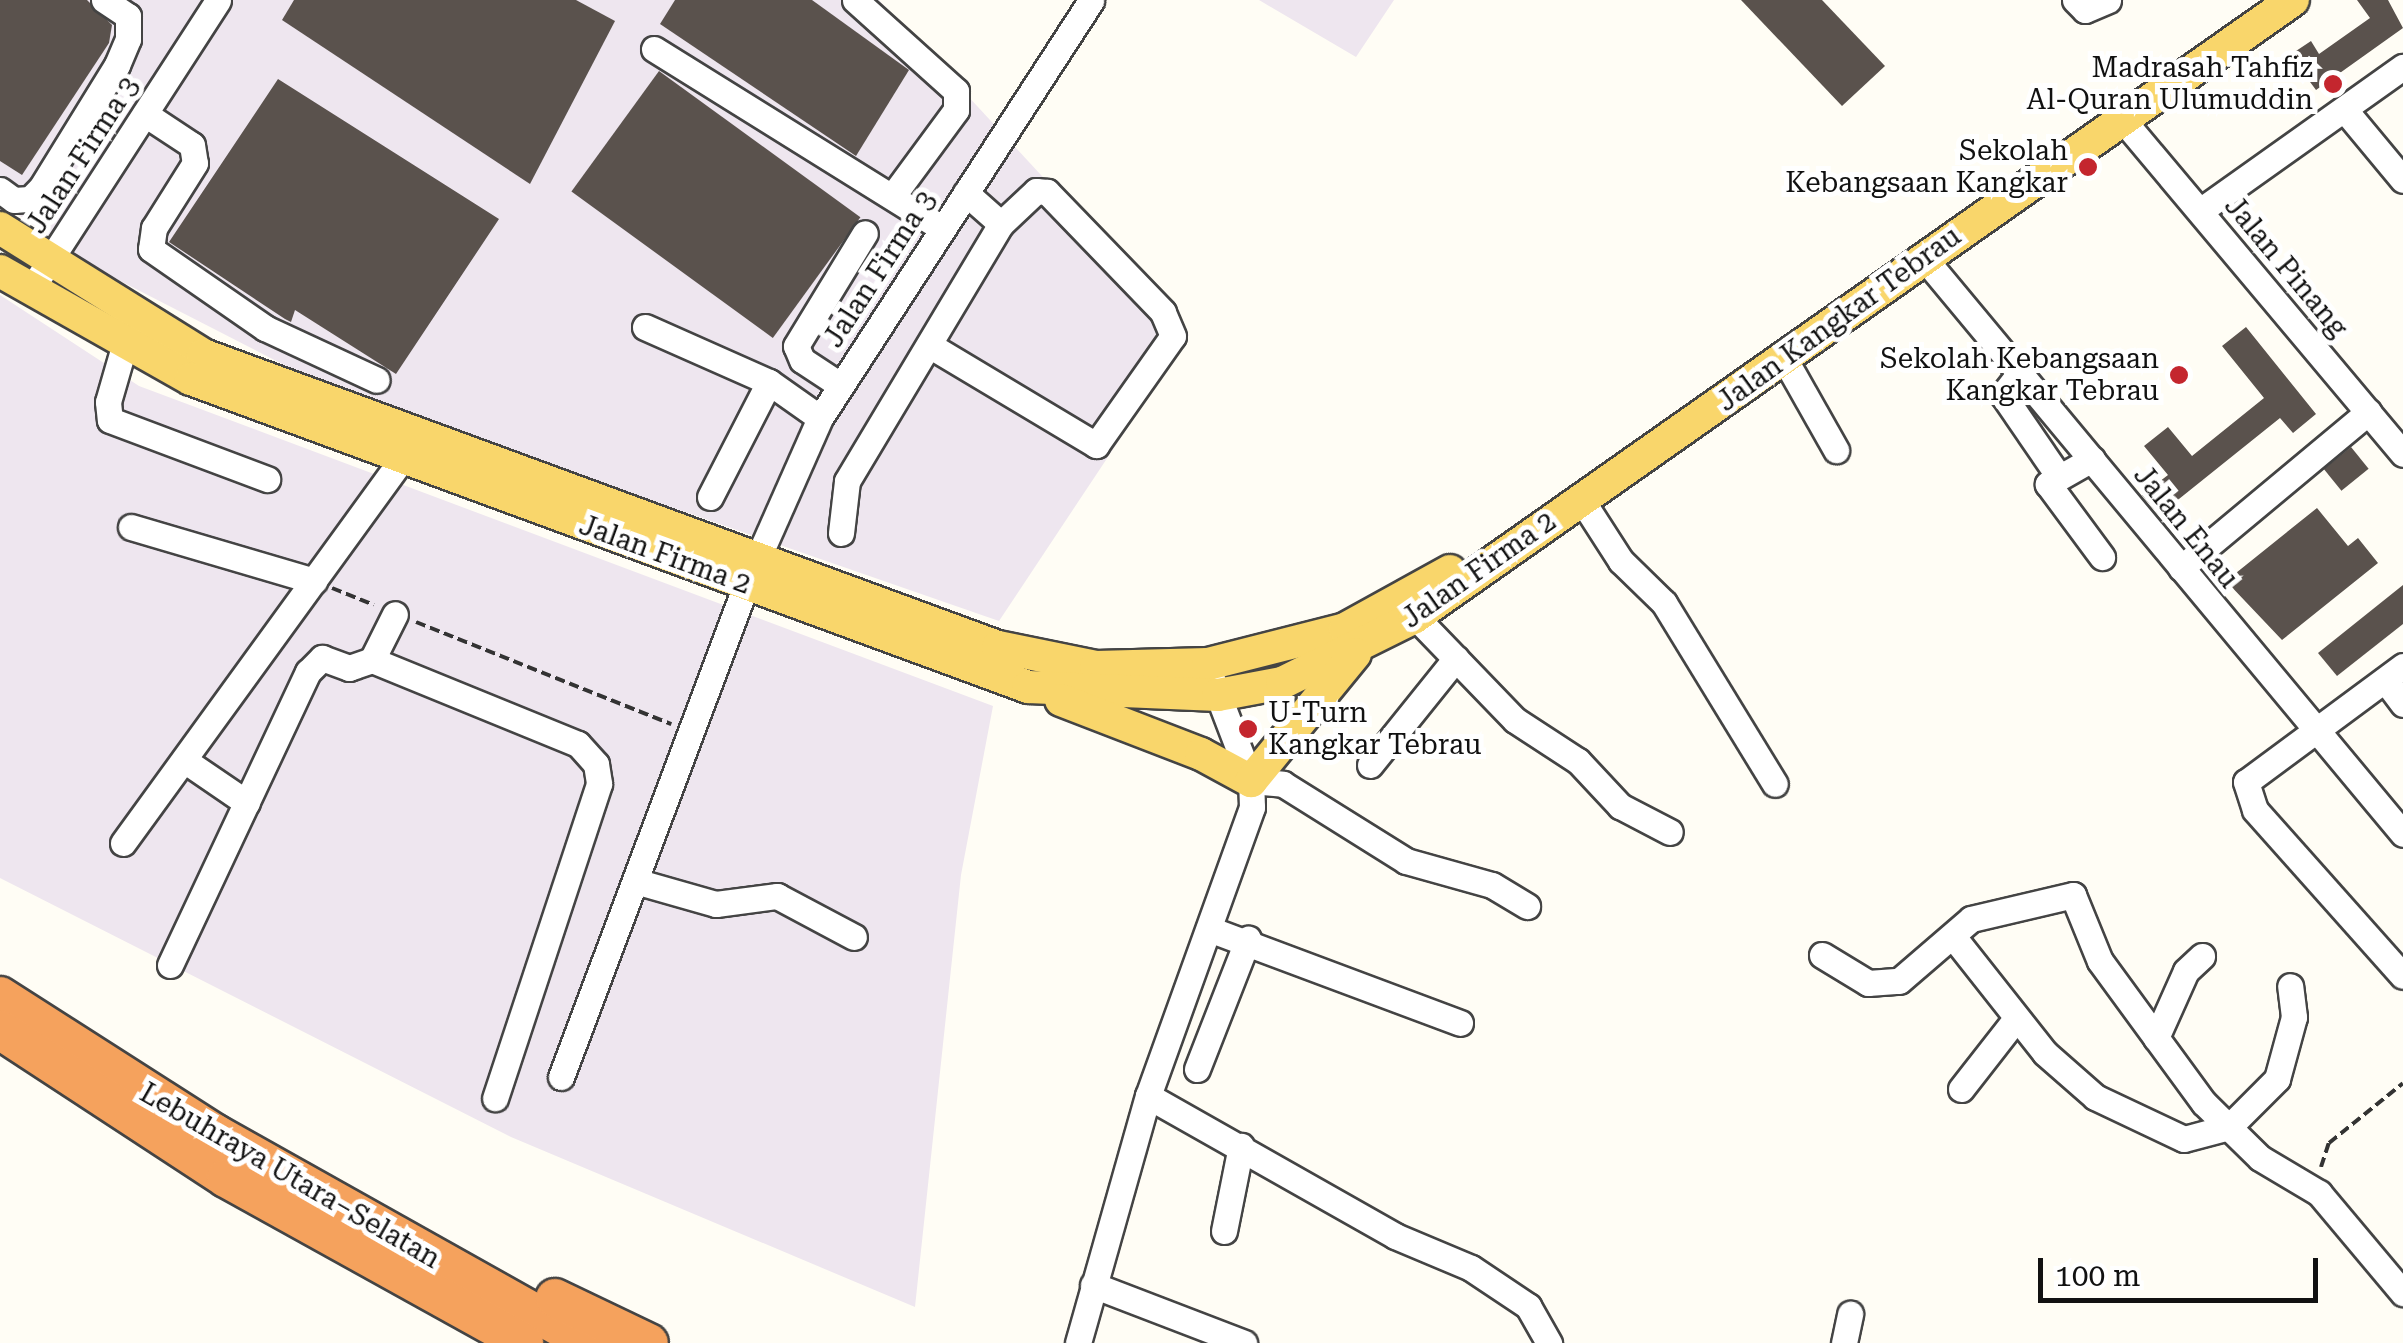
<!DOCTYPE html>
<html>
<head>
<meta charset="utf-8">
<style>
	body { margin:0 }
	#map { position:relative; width:2403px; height:1343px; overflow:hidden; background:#fffdf5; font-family:"Roboto Serif",serif }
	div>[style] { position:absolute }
	.industrial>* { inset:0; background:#eee6ef }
	.building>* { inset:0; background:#5a524d; transform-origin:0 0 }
	.path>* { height:4px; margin-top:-2px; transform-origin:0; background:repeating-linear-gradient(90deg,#333 0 10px,transparent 0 15px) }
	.roads { filter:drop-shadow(2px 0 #444) drop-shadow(-2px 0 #444) drop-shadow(0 2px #444) drop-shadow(0 -2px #444) }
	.minor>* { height:25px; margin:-12.5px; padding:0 12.5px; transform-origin:12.5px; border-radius:12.5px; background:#fff }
	.major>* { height:32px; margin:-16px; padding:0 16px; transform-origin:16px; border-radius:16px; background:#f9d66b }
	.highway>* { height:38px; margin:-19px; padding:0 19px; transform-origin:19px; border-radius:19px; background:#f5a25d }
	.dots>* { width:28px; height:28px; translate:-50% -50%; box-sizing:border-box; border:5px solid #fff; border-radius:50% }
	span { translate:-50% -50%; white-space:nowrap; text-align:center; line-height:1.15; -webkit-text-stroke:10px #fff; paint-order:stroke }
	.poi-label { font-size:28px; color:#111 }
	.right { translate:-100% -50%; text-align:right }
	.left { translate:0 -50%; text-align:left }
	.street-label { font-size:28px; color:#111 }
	.scale { position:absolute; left:2038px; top:1258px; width:280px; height:45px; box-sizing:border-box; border:5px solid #111; border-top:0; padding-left:12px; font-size:30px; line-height:35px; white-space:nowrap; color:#111; -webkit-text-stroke:8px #fff; paint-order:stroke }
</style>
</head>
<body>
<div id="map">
	<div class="industrial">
		<i style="clip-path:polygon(0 0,879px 0,1189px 335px,999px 621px,331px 389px,95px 268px,0 202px)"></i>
		<i style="clip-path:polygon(1259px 0,1394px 0,1356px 57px)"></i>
		<i style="clip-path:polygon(0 295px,139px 386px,993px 706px,961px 875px,915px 1307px,511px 1137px,0 878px)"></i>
	</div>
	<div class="building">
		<i style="clip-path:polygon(0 0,87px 0,112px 25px,109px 43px,22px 175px,0 161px)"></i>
		<i style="clip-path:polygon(294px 0,576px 0,615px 21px,530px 184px,282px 20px)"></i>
		<i style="clip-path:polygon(675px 0,812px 0,909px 70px,856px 156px,660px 24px)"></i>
		<i style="clip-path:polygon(1741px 0,1822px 0,1885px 66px,1842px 106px)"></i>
		<i style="clip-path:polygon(2357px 0,2388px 0,2403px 28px,2316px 90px,2290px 55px,2311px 41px,2319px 54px,2370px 18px)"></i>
		<i style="left:659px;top:71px;width:249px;height:149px;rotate:36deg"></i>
		<i style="clip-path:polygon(278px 79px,499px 219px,396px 374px,295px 310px,291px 322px,285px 319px,169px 242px)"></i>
		<i style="clip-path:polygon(2246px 327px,2316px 414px,2293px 433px,2280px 418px,2159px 515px,2142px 495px,2168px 475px,2144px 446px,2168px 427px,2192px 456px,2264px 398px,2222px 346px)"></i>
		<i style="left:2351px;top:447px;width:28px;height:35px;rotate:51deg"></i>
		<i style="clip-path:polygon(2317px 508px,2348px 546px,2358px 538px,2378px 563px,2282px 640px,2226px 581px)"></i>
		<i style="clip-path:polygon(2403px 585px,2403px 624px,2337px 676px,2318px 653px)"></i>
	</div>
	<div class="path">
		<i style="left:332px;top:588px;width:45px;rotate:22deg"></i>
		<i style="left:416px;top:622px;width:275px;rotate:21.8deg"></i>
		<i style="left:2321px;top:1167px;width:25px;rotate:-72deg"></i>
		<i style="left:2329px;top:1143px;width:95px;rotate:-39deg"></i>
	</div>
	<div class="roads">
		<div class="minor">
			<i style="left:855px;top:0;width:136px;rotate:42deg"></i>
			<i style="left:956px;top:91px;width:19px;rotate:90deg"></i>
			<i style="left:956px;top:110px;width:104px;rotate:126.4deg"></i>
			<i style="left:2075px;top:0;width:14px;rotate:45deg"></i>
			<i style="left:2085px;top:10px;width:25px;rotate:-23deg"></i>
			<i style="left:654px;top:49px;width:337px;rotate:31.9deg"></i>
			<i style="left:2344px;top:109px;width:92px;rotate:50.3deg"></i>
			<i style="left:145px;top:114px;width:56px;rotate:33.4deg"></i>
			<i style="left:192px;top:145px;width:18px;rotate:81deg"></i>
			<i style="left:195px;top:163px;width:77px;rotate:122.2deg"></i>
			<i style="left:154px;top:228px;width:21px;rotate:98deg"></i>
			<i style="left:151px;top:249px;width:139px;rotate:34.7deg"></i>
			<i style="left:265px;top:328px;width:123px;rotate:24.9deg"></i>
			<i style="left:2122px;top:119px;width:437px;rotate:50deg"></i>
			<i style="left:0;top:190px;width:17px;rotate:36deg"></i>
			<i style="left:14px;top:200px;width:16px;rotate:-4deg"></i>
			<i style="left:30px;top:199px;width:16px;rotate:-45deg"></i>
			<i style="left:41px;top:188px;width:145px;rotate:-58.3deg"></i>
			<i style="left:117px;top:65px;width:28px;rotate:-67deg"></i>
			<i style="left:128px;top:39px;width:23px;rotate:-90deg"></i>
			<i style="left:128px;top:16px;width:29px;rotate:-146deg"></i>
			<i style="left:2200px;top:211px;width:249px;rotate:-35.4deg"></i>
			<i style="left:1924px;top:258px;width:749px;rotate:50.25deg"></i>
			<i style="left:30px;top:291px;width:346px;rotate:-57.1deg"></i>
			<i style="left:645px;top:327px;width:136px;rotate:23.9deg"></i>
			<i style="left:769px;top:382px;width:62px;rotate:35.2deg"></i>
			<i style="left:125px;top:343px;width:61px;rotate:106.1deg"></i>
			<i style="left:108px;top:402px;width:18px;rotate:84deg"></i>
			<i style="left:110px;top:420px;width:168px;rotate:20.6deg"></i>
			<i style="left:929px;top:345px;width:195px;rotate:30.9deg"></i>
			<i style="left:1096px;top:445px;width:133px;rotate:-54.8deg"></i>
			<i style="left:1173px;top:336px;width:26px;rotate:-113deg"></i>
			<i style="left:1163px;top:312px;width:167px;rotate:-134deg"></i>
			<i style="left:1047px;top:192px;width:11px;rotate:-175deg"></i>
			<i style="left:1036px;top:191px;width:48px;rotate:136.7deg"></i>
			<i style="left:1784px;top:358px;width:106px;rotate:60.5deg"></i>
			<i style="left:2020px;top:373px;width:28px;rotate:128deg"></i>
			<i style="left:2003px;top:395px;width:96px;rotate:55.6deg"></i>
			<i style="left:840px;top:385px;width:45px;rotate:-146.7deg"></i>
			<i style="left:802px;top:360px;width:15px;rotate:-113deg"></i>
			<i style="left:796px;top:346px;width:132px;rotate:-58.6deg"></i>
			<i style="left:2092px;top:459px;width:51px;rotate:150.4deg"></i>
			<i style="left:2048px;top:484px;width:91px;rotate:53.5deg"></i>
			<i style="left:710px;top:497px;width:129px;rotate:-62.8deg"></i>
			<i style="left:1581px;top:499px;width:74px;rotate:57.2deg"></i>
			<i style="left:1621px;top:561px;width:60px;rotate:44.3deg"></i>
			<i style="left:1664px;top:603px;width:212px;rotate:58.5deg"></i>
			<i style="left:131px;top:527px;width:191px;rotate:16.4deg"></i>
			<i style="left:841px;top:533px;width:52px;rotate:-83.4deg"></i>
			<i style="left:847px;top:481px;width:300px;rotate:-59.1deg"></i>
			<i style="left:1001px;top:224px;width:47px;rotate:-138.5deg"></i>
			<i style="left:2181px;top:568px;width:244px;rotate:-39.8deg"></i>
			<i style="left:1403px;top:604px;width:161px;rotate:46deg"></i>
			<i style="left:1515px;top:720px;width:75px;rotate:33.1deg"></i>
			<i style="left:1578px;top:761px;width:62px;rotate:47deg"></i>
			<i style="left:1620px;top:806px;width:56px;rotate:27.5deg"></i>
			<i style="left:372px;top:660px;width:222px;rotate:22.2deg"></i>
			<i style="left:578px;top:744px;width:27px;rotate:48deg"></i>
			<i style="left:596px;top:764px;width:20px;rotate:81deg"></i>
			<i style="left:599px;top:784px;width:331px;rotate:108.3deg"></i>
			<i style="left:2403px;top:666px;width:195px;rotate:143.5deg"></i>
			<i style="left:2246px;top:782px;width:29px;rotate:72deg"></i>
			<i style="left:2255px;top:810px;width:222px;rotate:48.3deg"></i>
			<i style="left:2385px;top:680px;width:30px;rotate:53deg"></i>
			<i style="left:184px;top:760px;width:76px;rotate:34.3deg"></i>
			<i style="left:1370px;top:765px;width:137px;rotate:-51.2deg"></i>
			<i style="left:1251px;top:781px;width:32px;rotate:5deg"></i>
			<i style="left:1283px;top:784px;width:145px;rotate:32deg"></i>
			<i style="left:1406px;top:861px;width:89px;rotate:15.6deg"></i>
			<i style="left:1492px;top:885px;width:41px;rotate:31deg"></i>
			<i style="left:123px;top:843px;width:476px;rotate:-54deg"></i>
			<i style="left:635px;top:881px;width:84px;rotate:15.9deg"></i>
			<i style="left:716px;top:904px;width:62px;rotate:-7.5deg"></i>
			<i style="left:777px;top:896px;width:87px;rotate:28deg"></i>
			<i style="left:1209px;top:929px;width:268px;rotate:20.5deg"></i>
			<i style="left:1955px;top:939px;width:145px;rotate:51.7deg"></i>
			<i style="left:2045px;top:1053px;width:67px;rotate:41.3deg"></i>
			<i style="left:2095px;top:1097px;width:98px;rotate:25.3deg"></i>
			<i style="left:2184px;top:1139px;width:47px;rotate:-14.9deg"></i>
			<i style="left:2229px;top:1127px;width:68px;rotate:-45deg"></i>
			<i style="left:2277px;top:1079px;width:64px;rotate:-74.7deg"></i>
			<i style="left:2294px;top:1017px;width:31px;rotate:-97deg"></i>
			<i style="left:1822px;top:955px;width:54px;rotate:31.3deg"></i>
			<i style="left:1868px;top:983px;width:31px;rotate:-4deg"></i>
			<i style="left:1899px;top:981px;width:95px;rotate:-40.7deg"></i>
			<i style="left:1971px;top:919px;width:105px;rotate:-13.2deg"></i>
			<i style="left:2073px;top:895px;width:71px;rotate:67.8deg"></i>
			<i style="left:2100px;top:961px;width:176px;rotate:53.8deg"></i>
			<i style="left:2204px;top:1103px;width:78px;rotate:44.5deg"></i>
			<i style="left:2260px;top:1158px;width:69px;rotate:30.7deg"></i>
			<i style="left:2319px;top:1193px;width:131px;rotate:50deg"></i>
			<i style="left:170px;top:965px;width:324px;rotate:-64.8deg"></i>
			<i style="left:308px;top:672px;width:20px;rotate:-45deg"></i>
			<i style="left:322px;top:658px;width:29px;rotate:20deg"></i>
			<i style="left:349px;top:668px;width:24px;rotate:-19deg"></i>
			<i style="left:372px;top:660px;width:51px;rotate:-63.4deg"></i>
			<i style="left:2156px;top:1038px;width:73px;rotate:-65.9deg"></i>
			<i style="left:2186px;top:971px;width:22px;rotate:-43deg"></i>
			<i style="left:1197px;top:1069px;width:140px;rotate:-68.6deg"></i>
			<i style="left:561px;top:1077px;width:526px;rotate:-69.39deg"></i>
			<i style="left:746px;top:585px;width:183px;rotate:-66.1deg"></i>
			<i style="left:820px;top:418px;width:498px;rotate:-57deg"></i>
			<i style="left:1961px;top:1089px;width:88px;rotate:-52deg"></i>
			<i style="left:1148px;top:1096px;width:284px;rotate:29.5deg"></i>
			<i style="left:1395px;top:1236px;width:82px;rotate:22.8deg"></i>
			<i style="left:1471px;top:1268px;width:69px;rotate:33.7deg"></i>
			<i style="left:1528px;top:1306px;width:43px;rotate:60.4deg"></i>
			<i style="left:1224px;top:1231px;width:87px;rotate:-78.7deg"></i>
			<i style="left:1093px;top:1285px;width:162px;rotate:21deg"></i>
			<i style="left:1078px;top:1343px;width:257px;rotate:-74.2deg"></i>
			<i style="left:1148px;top:1096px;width:307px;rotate:-70.2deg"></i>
			<i style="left:1252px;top:807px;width:26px;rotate:-92deg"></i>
			<i style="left:1251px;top:781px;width:109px;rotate:-110.9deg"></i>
			<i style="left:1844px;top:1343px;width:30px;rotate:-78deg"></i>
		</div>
		<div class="major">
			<i style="left:0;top:228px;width:239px;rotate:32deg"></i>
			<i style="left:203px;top:355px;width:847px;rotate:20.17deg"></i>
			<i style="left:998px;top:647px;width:100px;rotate:11.5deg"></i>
			<i style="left:1096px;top:667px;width:112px;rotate:-1.5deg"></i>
			<i style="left:1208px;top:664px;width:141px;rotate:-14.3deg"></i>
			<i style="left:1345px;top:629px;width:120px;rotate:-28.9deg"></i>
			<i style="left:0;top:271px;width:219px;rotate:29.5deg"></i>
			<i style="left:191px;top:379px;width:892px;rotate:20.2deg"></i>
			<i style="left:1028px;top:687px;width:190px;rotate:2.4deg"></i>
			<i style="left:1218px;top:695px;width:65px;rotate:-10.6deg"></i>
			<i style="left:1282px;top:683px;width:148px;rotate:-26.4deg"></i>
			<i style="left:1415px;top:617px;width:1073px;rotate:-35.1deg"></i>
			<i style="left:1061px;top:700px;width:150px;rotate:21.1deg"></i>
			<i style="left:1201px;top:754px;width:57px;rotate:28.4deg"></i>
			<i style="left:1251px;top:781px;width:164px;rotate:-50.7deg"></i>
		</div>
		<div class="highway">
			<i style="left:0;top:996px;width:256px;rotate:32.6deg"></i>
			<i style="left:216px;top:1134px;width:427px;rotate:29.3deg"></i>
			<i style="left:0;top:1030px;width:270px;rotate:33.2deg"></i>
			<i style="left:226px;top:1178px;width:341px;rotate:29deg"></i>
			<i style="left:555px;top:1298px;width:104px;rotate:25.6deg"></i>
		</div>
	</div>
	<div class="dots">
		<i style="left:2333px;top:84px;background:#c4262e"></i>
		<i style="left:2088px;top:167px;background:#c4262e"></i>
		<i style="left:2179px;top:375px;background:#c4262e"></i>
		<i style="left:1248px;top:729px;background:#c4262e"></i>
	</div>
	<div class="poi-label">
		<span class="right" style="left:2313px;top:84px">Madrasah Tahfiz<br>Al-Quran Ulumuddin</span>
		<span class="right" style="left:2068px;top:167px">Sekolah<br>Kebangsaan Kangkar</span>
		<span class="right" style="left:2159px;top:375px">Sekolah Kebangsaan<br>Kangkar Tebrau</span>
		<span class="left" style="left:1268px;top:729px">U-Turn<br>Kangkar Tebrau</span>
	</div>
	<div class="street-label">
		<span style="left:83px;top:155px;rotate:-57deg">Jalan Firma 3</span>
		<span style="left:2286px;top:267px;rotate:50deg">Jalan Pinang</span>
		<span style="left:880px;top:269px;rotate:-57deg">Jalan Firma 3</span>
		<span style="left:1839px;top:319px;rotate:-36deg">Jalan Kangkar Tebrau</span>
		<span style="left:2186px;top:527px;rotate:51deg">Jalan Enau</span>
		<span style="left:665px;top:555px;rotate:20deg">Jalan Firma 2</span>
		<span style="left:1479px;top:570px;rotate:-35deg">Jalan Firma 2</span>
		<span style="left:290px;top:1176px;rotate:30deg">Lebuhraya Utara–Selatan</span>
	</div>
	<div class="scale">100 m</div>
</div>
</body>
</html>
